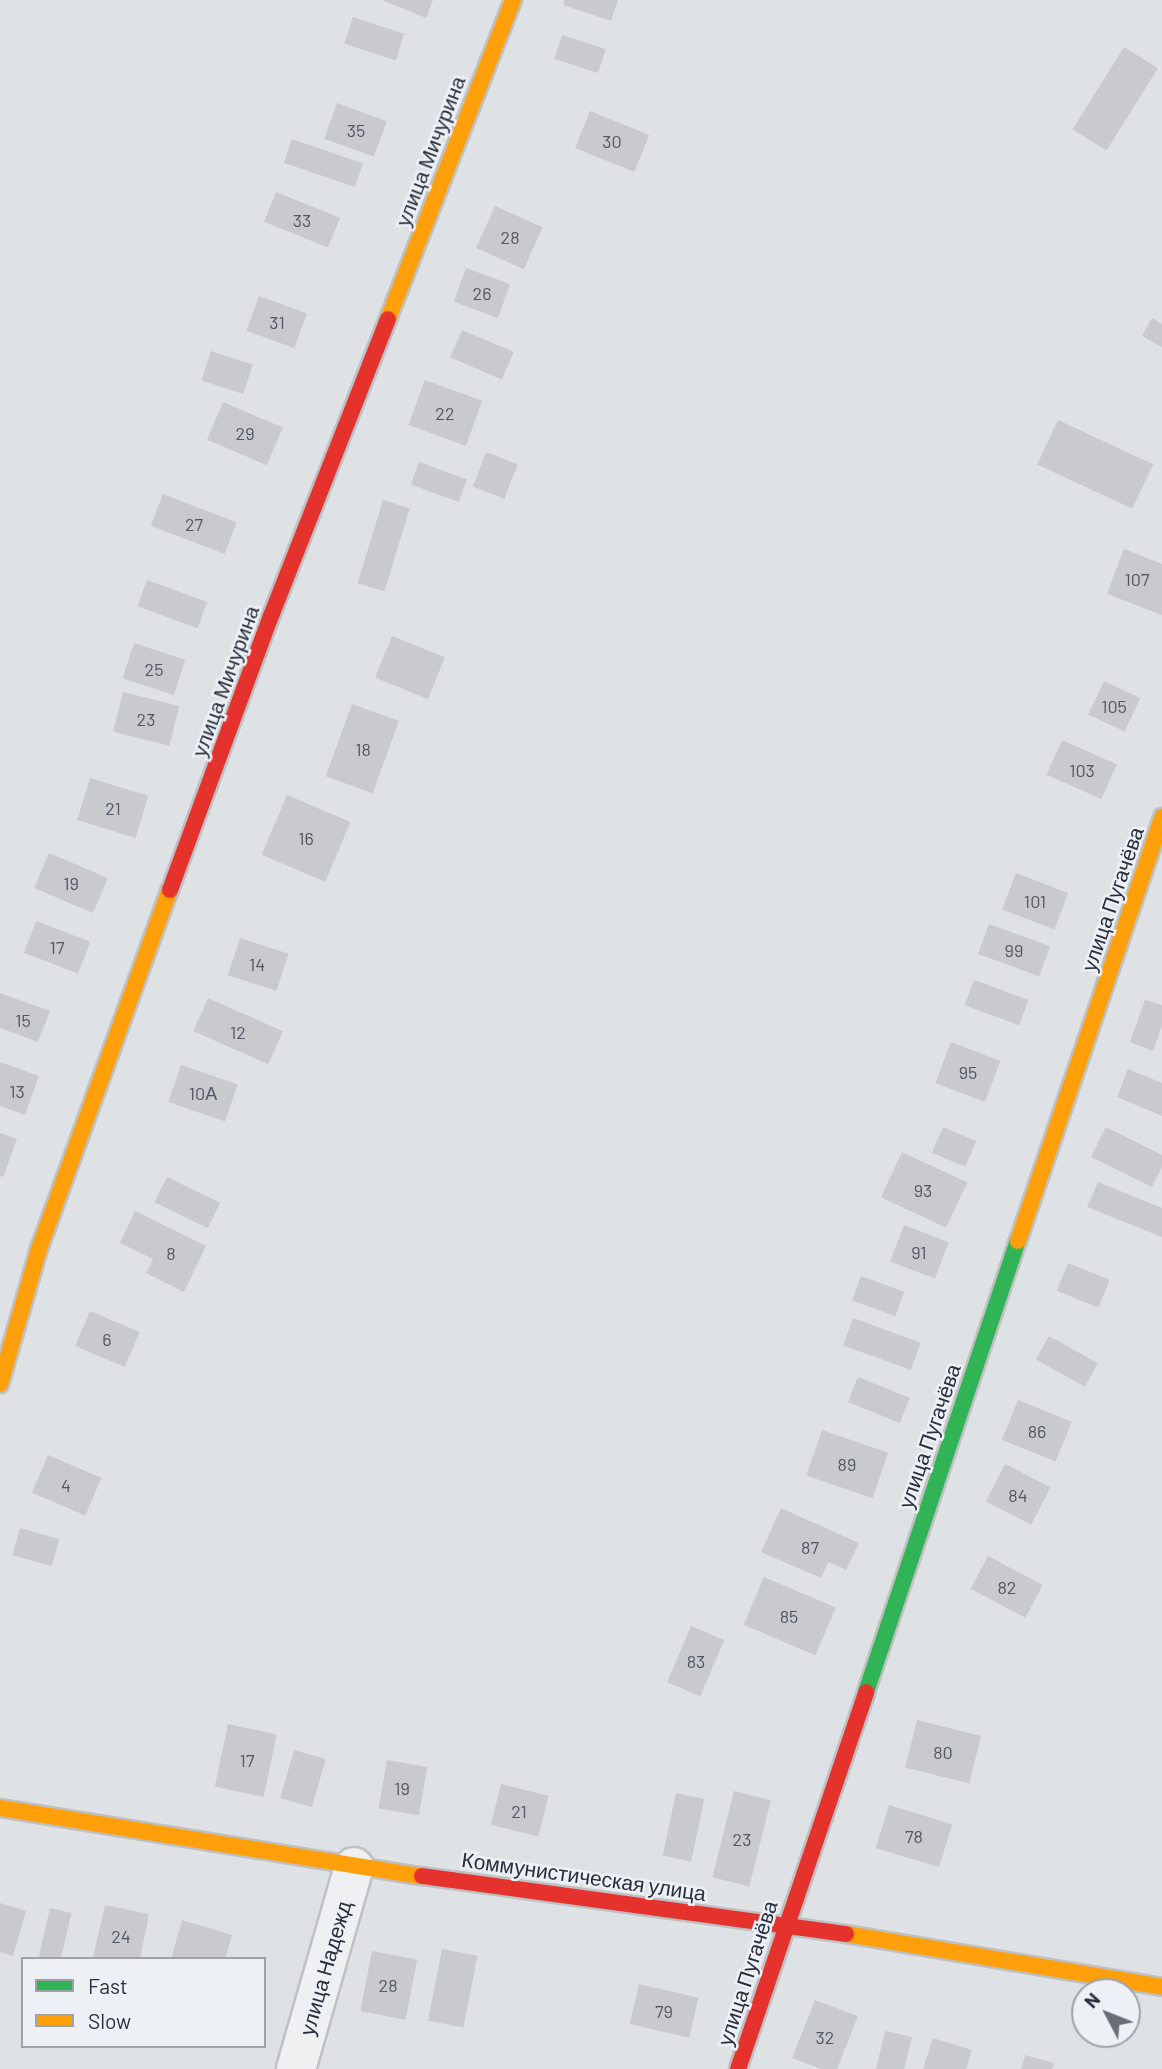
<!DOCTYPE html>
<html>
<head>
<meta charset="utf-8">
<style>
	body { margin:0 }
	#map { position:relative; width:1162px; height:2069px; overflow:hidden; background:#dfe2e5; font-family:Barlow,sans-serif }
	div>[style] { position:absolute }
	.building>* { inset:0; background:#c8cacd; transform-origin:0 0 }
	.roads { filter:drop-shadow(2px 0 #bec0c3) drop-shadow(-2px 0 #bec0c3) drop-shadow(0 2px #bec0c3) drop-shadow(0 -2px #bec0c3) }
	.street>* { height:38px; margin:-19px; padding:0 19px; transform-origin:19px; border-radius:19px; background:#eff0f1 }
	.fast>* { height:16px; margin:-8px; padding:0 8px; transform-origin:8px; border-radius:8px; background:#30b455 }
	.slow>* { height:16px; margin:-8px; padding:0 8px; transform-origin:8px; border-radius:8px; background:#ff9f0a }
	.jam>* { height:16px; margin:-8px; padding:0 8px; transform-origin:8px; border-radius:8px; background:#e5322d }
	span { translate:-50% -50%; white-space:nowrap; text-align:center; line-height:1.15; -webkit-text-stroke:5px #edf0f4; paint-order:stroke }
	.number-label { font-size:18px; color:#505662 }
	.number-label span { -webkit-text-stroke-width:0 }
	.street-label { font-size:21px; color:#272f3d }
	.legend { position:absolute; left:21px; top:1957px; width:245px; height:91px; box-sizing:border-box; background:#edf0f4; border:2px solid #9ea3ab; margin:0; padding:9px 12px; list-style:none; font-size:21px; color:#272f3d }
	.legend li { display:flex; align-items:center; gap:14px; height:35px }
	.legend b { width:35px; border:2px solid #9ea3ab }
	.north { position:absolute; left:1071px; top:1978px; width:70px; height:70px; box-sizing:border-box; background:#edf0f4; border:2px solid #9ea3ab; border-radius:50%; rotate:312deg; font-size:19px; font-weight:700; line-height:28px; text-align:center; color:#272f3d }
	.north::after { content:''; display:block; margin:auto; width:24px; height:32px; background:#676e78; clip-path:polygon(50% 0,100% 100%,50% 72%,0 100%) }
</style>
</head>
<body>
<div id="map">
	<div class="building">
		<i style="clip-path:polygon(382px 0,433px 0,426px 18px)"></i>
		<i style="clip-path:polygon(564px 0,618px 0,611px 21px,563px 5px)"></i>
		<i style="left:353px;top:17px;width:54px;height:28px;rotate:18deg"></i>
		<i style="left:562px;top:35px;width:46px;height:25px;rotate:18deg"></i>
		<i style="left:1124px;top:47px;width:40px;height:97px;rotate:32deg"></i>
		<i style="left:337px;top:103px;width:53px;height:38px;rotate:20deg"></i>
		<i style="left:590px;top:111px;width:64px;height:40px;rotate:22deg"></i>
		<i style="left:292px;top:139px;width:75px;height:25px;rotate:19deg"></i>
		<i style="left:276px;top:192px;width:69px;height:32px;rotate:22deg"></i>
		<i style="left:495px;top:206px;width:52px;height:46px;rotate:24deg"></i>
		<i style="left:466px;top:268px;width:47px;height:36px;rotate:20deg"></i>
		<i style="left:259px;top:296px;width:51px;height:37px;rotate:20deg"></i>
		<i style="clip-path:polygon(1152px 318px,1162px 324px,1162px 347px,1142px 336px)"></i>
		<i style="left:462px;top:330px;width:56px;height:30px;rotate:23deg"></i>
		<i style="left:211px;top:351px;width:44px;height:31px;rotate:18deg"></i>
		<i style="left:425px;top:380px;width:61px;height:48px;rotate:20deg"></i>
		<i style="left:223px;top:402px;width:65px;height:41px;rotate:23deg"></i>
		<i style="left:1058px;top:420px;width:105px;height:49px;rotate:25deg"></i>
		<i style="left:486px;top:452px;width:34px;height:37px;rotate:21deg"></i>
		<i style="left:419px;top:462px;width:51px;height:24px;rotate:20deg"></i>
		<i style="left:163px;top:494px;width:79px;height:34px;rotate:21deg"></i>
		<i style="left:383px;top:500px;width:28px;height:87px;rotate:17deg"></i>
		<i style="clip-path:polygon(1124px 549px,1162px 564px,1162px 615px,1107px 594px)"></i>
		<i style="left:147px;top:580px;width:64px;height:28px;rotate:20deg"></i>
		<i style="left:392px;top:636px;width:57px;height:45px;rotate:22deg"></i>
		<i style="left:134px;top:643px;width:54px;height:37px;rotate:18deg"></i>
		<i style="left:1104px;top:681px;width:40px;height:37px;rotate:25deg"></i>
		<i style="left:123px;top:692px;width:58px;height:41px;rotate:14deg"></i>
		<i style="left:352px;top:704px;width:50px;height:77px;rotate:20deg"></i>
		<i style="left:1062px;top:740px;width:60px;height:38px;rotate:24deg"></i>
		<i style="left:90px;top:778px;width:61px;height:44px;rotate:17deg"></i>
		<i style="left:287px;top:795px;width:69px;height:65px;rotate:23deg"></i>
		<i style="left:49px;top:853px;width:64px;height:38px;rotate:23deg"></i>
		<i style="left:1016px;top:873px;width:56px;height:39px;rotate:21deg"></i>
		<i style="left:36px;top:921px;width:58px;height:34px;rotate:21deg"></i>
		<i style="left:989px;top:924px;width:65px;height:32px;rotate:20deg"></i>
		<i style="left:240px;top:938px;width:51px;height:39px;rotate:18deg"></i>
		<i style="left:974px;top:980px;width:58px;height:27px;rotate:20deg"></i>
		<i style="clip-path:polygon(0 993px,50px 1011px,38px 1042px,0 1028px)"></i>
		<i style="left:208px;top:998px;width:82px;height:36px;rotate:24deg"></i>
		<i style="clip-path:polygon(1145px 1000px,1162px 1005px,1162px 1026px,1153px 1051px,1130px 1042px)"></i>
		<i style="left:951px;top:1042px;width:53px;height:44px;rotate:21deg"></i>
		<i style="clip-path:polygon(0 1062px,39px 1076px,25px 1115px,0 1106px)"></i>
		<i style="left:181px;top:1065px;width:60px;height:39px;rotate:19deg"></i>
		<i style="clip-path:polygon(1128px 1069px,1162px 1083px,1162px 1116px,1117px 1097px)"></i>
		<i style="left:943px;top:1127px;width:36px;height:28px;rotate:23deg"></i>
		<i style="clip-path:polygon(1106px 1127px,1162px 1155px,1162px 1167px,1152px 1187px,1091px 1157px)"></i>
		<i style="clip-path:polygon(0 1133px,17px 1139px,3px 1177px,0 1176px)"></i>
		<i style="left:902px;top:1152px;width:72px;height:50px;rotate:25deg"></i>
		<i style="left:167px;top:1177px;width:59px;height:28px;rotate:26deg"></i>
		<i style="clip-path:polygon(1098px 1182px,1162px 1208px,1162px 1237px,1087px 1207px)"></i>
		<i style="clip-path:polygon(135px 1211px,206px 1246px,184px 1292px,146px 1273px,153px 1259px,120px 1243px)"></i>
		<i style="left:904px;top:1225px;width:48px;height:39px;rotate:21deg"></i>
		<i style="left:1068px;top:1263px;width:45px;height:30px;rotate:22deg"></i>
		<i style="left:861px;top:1276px;width:46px;height:26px;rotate:20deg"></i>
		<i style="left:90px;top:1311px;width:54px;height:38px;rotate:23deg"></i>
		<i style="left:853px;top:1318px;width:72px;height:29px;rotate:20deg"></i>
		<i style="left:1049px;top:1336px;width:56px;height:27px;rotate:29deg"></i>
		<i style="left:858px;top:1377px;width:56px;height:27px;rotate:22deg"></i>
		<i style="left:1018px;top:1400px;width:58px;height:43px;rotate:22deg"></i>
		<i style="left:822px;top:1430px;width:70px;height:48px;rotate:19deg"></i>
		<i style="left:48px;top:1455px;width:58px;height:41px;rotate:23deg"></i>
		<i style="left:1005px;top:1464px;width:51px;height:42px;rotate:27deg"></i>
		<i style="clip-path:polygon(781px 1508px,859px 1543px,846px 1570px,828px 1562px,821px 1578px,761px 1552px)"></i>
		<i style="left:20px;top:1528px;width:41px;height:28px;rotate:16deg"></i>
		<i style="left:988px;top:1556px;width:62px;height:37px;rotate:28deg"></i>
		<i style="left:764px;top:1577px;width:78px;height:52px;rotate:23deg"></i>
		<i style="left:691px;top:1626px;width:36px;height:61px;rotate:23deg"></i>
		<i style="left:917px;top:1720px;width:66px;height:49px;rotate:14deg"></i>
		<i style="left:228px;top:1724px;width:50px;height:64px;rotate:12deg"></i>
		<i style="left:294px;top:1750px;width:33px;height:50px;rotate:16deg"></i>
		<i style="left:387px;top:1760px;width:41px;height:49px;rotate:10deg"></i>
		<i style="left:501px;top:1784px;width:49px;height:42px;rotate:14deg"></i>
		<i style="left:734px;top:1791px;width:38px;height:89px;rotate:14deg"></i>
		<i style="left:676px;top:1793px;width:29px;height:64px;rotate:12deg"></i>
		<i style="left:889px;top:1805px;width:66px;height:45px;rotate:17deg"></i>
		<i style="clip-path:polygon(0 1903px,26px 1911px,13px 1956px,0 1952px)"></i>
		<i style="clip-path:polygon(105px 1905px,149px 1914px,140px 1959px,93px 1958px)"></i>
		<i style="left:50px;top:1908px;width:22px;height:51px;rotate:13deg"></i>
		<i style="clip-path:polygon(182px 1920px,232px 1935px,225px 1959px,171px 1959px)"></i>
		<i style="left:442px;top:1949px;width:36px;height:73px;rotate:11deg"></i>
		<i style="left:372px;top:1951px;width:46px;height:61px;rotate:11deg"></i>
		<i style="left:639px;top:1984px;width:61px;height:41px;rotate:13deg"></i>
		<i style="clip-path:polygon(815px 2000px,858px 2016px,837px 2069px,821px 2069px,792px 2058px)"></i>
		<i style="clip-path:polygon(885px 2031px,912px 2037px,904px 2069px,876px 2069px)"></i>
		<i style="clip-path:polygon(933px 2038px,972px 2050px,966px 2069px,923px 2069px)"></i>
		<i style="clip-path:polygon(1025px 2055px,1054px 2063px,1052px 2069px,1021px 2069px)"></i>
	</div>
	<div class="roads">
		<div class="street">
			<i style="left:296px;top:2069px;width:210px;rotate:-74deg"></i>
		</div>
		<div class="fast">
			<i style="left:866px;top:1692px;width:476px;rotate:-71.4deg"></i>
		</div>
		<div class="slow">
			<i style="left:388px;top:319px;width:343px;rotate:-68.6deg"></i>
			<i style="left:1018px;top:1241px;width:448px;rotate:-71.2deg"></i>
			<i style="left:0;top:1384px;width:141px;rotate:-73.9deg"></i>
			<i style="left:39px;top:1249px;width:382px;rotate:-70deg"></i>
			<i style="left:0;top:1808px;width:427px;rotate:9.2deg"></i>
			<i style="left:846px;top:1934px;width:320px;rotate:9.5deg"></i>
		</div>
		<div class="jam">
			<i style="left:170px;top:890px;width:292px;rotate:-69.8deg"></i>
			<i style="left:271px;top:616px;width:319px;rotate:-68.5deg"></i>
			<i style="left:422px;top:1876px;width:428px;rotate:7.8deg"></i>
			<i style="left:738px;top:2069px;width:398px;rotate:-71.2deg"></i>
		</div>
	</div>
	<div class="number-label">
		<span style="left:356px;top:130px">35</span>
		<span style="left:612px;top:141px">30</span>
		<span style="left:302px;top:220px">33</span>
		<span style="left:510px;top:237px">28</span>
		<span style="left:482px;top:293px">26</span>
		<span style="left:277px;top:322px">31</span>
		<span style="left:445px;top:413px">22</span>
		<span style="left:245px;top:433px">29</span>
		<span style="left:194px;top:524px">27</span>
		<span style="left:1137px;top:579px">107</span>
		<span style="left:154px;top:669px">25</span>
		<span style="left:1114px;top:706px">105</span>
		<span style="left:146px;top:719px">23</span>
		<span style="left:363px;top:749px">18</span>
		<span style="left:1082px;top:770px">103</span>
		<span style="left:113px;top:808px">21</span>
		<span style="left:306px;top:838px">16</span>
		<span style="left:71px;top:883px">19</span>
		<span style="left:1035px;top:901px">101</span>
		<span style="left:57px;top:947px">17</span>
		<span style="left:1014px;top:950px">99</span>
		<span style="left:257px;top:964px">14</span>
		<span style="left:23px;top:1020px">15</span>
		<span style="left:238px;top:1032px">12</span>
		<span style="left:968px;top:1072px">95</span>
		<span style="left:17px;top:1091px">13</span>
		<span style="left:203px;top:1093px">10А</span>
		<span style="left:923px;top:1190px">93</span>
		<span style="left:919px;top:1252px">91</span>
		<span style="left:171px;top:1253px">8</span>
		<span style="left:107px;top:1339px">6</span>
		<span style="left:1037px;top:1431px">86</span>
		<span style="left:847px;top:1464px">89</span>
		<span style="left:66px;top:1485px">4</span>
		<span style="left:1018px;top:1495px">84</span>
		<span style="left:810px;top:1547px">87</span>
		<span style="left:1007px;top:1587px">82</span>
		<span style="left:789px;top:1616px">85</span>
		<span style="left:696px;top:1661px">83</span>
		<span style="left:943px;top:1752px">80</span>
		<span style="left:247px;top:1760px">17</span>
		<span style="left:402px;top:1788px">19</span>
		<span style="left:519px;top:1811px">21</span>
		<span style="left:914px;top:1836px">78</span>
		<span style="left:742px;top:1839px">23</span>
		<span style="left:121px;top:1936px">24</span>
		<span style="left:388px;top:1985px">28</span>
		<span style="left:664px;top:2011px">79</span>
		<span style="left:825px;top:2037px">32</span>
	</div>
	<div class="street-label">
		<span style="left:430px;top:151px;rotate:-69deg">улица Мичурина</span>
		<span style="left:225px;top:681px;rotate:-70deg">улица Мичурина</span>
		<span style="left:1112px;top:899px;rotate:-71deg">улица Пугачёва</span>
		<span style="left:929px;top:1436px;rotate:-71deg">улица Пугачёва</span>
		<span style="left:584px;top:1876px;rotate:8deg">Коммунистическая улица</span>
		<span style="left:325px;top:1968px;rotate:-74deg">улица Надежд</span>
		<span style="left:747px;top:1973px;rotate:-72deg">улица Пугачёва</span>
	</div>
	<ul class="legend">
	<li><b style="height:9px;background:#30b455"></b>Fast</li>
	<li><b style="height:9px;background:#ff9f0a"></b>Slow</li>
	</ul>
	<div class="north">N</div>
</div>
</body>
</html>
